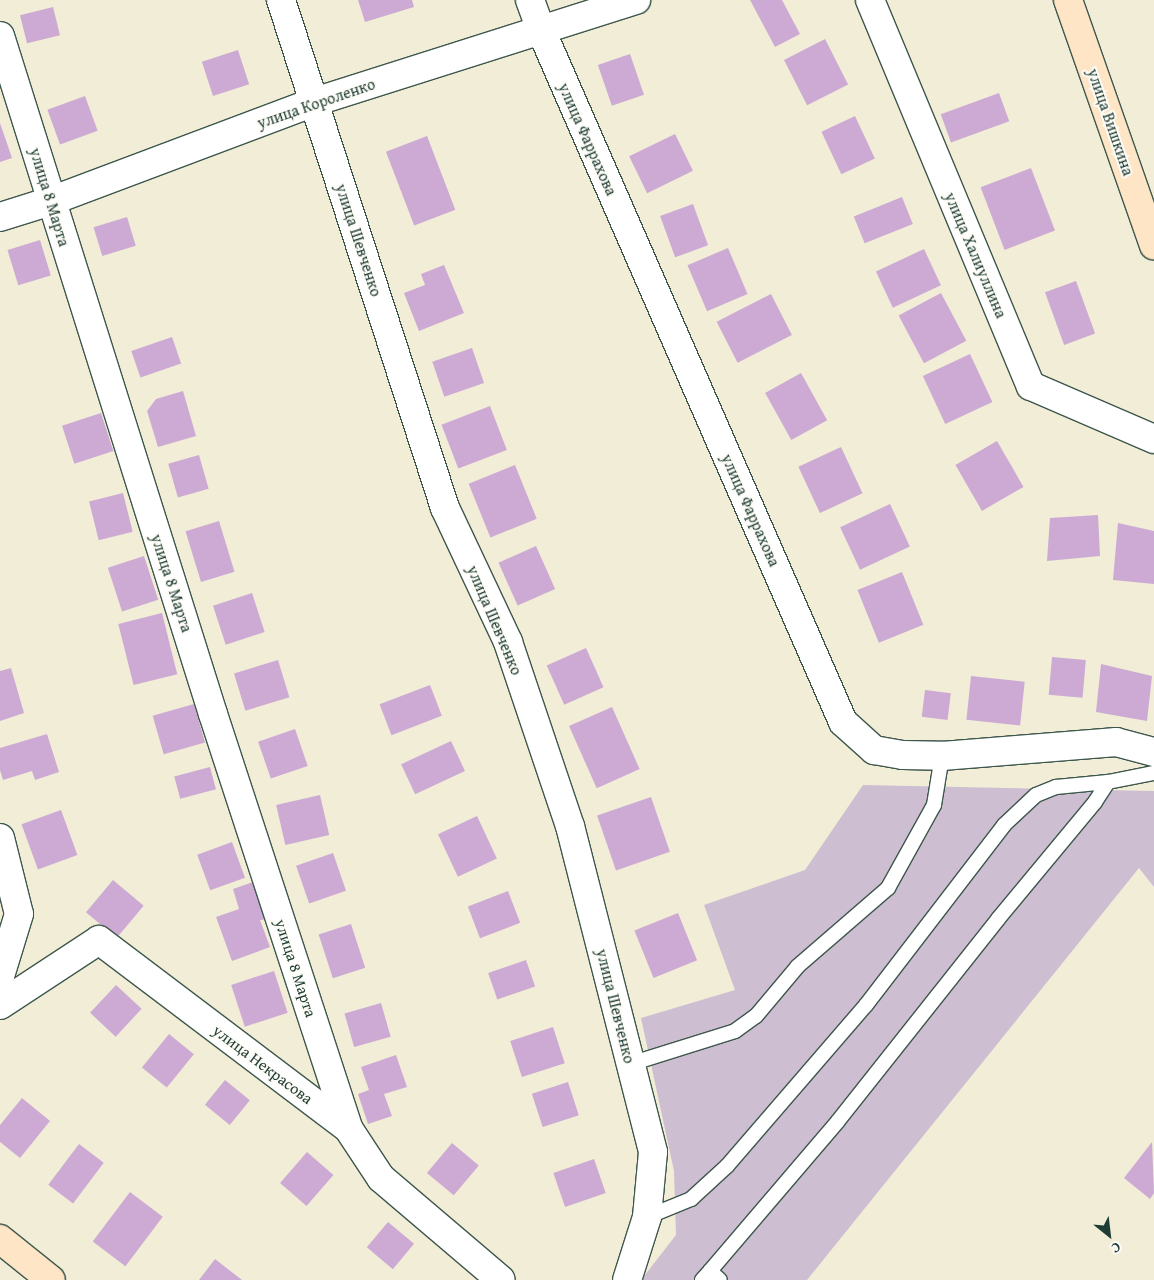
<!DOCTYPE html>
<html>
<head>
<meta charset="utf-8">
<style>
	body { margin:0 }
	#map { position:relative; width:1154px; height:1280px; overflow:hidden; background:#f1edd7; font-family:"Gentium Book Plus",serif }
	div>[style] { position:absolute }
	.industrial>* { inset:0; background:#cdbed2 }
	.building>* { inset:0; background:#cdaad4; transform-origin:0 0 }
	.roads { filter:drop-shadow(1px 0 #3e574c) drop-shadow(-1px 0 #3e574c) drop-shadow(0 1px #3e574c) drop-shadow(0 -1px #3e574c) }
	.lane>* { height:14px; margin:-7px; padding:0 7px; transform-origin:7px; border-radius:7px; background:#fff }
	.street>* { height:28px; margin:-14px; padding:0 14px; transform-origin:14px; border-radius:14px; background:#fff }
	.secondary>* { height:28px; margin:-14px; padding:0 14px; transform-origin:14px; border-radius:14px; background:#fde5c5 }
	span { translate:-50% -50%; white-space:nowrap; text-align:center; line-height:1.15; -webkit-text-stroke:4px #fdfcf7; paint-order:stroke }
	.street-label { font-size:16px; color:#1f3d34 }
	.north { position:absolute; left:1084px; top:1210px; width:50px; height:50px; -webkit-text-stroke:4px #fdfcf7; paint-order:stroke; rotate:151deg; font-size:14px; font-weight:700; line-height:20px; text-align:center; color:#1f3d34 }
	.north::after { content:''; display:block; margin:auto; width:18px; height:22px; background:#1f3d34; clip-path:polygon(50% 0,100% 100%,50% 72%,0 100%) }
</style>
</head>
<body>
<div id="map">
	<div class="industrial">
		<i style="clip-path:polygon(863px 785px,1154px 791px,1154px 887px,1139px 868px,807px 1280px,641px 1280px,676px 1235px,674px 1171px,641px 1018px,735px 990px,704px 905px,805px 870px)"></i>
	</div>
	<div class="building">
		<i style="clip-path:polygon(358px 0,412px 0,414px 7px,365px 22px)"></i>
		<i style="clip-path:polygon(750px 0,782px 0,800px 34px,775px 47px)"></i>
		<i style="left:53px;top:7px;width:29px;height:34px;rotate:76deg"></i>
		<i style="left:825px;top:39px;width:51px;height:46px;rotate:63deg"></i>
		<i style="left:238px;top:50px;width:36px;height:38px;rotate:72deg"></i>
		<i style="left:630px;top:54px;width:43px;height:34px;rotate:71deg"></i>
		<i style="left:999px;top:93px;width:30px;height:62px;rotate:70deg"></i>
		<i style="left:85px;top:96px;width:37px;height:40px;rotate:70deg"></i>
		<i style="left:855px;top:116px;width:47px;height:37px;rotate:65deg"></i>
		<i style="clip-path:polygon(0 123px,12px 158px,0 162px)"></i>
		<i style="left:675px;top:134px;width:41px;height:51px;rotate:64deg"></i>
		<i style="left:427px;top:136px;width:79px;height:44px;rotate:69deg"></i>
		<i style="left:1031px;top:168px;width:67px;height:54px;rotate:69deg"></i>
		<i style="left:902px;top:197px;width:29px;height:52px;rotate:68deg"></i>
		<i style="left:693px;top:204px;width:44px;height:35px;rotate:70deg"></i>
		<i style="left:127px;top:217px;width:30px;height:35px;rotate:73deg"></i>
		<i style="left:40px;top:240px;width:37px;height:34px;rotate:73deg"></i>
		<i style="left:728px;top:248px;width:50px;height:44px;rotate:67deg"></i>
		<i style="left:924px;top:249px;width:40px;height:53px;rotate:65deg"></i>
		<i style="clip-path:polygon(444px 265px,464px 313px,419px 331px,404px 293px,425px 285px,421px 274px)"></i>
		<i style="left:1076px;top:281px;width:56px;height:33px;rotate:70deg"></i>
		<i style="left:941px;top:293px;width:54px;height:48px;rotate:62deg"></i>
		<i style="left:771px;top:294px;width:46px;height:61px;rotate:63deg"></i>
		<i style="left:172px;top:337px;width:28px;height:43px;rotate:71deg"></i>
		<i style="left:472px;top:348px;width:37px;height:42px;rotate:71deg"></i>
		<i style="left:970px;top:354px;width:53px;height:52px;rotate:65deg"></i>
		<i style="left:801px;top:373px;width:54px;height:41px;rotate:61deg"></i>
		<i style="clip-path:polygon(183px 391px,196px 436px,158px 447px,147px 411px,156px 399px)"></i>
		<i style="left:490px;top:406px;width:47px;height:52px;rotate:69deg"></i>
		<i style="left:101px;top:413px;width:40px;height:41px;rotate:72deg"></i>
		<i style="left:997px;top:441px;width:53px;height:48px;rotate:60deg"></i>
		<i style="left:841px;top:447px;width:51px;height:47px;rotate:65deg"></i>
		<i style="left:199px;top:455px;width:35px;height:32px;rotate:74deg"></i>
		<i style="left:515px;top:465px;width:58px;height:50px;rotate:68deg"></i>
		<i style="left:123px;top:493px;width:40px;height:35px;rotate:76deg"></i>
		<i style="left:890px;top:504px;width:47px;height:55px;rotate:65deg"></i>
		<i style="clip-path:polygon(1098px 515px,1100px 556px,1047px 561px,1050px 518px)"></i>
		<i style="left:219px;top:521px;width:53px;height:35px;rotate:73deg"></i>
		<i style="clip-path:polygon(1118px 523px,1154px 531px,1154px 584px,1113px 580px)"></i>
		<i style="left:536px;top:546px;width:47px;height:41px;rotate:66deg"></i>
		<i style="left:144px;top:556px;width:46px;height:38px;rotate:72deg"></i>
		<i style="left:902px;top:572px;width:57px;height:48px;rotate:68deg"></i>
		<i style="left:252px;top:593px;width:41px;height:41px;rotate:72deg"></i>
		<i style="left:162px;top:613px;width:63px;height:45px;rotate:76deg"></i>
		<i style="left:586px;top:648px;width:43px;height:43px;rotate:66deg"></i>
		<i style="left:1052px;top:657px;width:34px;height:38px;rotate:5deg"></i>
		<i style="left:278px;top:660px;width:39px;height:46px;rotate:73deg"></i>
		<i style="clip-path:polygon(1101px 664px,1152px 676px,1147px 721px,1096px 712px)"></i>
		<i style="clip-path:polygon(11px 668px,24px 713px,0 721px,0 671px)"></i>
		<i style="left:971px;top:676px;width:54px;height:44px;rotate:6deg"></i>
		<i style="left:430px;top:685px;width:33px;height:54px;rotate:69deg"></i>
		<i style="left:925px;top:690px;width:26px;height:27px;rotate:7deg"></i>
		<i style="left:194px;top:704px;width:40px;height:43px;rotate:74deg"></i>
		<i style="left:612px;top:707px;width:68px;height:47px;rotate:66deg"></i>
		<i style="left:295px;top:729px;width:39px;height:39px;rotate:71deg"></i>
		<i style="clip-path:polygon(47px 734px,59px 772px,35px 780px,32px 771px,3px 780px,0 770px,0 748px)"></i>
		<i style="left:451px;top:741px;width:33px;height:55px;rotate:65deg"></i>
		<i style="left:210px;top:767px;width:23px;height:37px;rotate:75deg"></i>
		<i style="left:320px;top:795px;width:41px;height:45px;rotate:77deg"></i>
		<i style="left:651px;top:797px;width:58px;height:57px;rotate:71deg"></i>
		<i style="left:61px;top:810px;width:48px;height:42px;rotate:70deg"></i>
		<i style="left:477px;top:816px;width:47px;height:43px;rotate:65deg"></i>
		<i style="left:232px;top:842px;width:38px;height:37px;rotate:70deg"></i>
		<i style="left:333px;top:853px;width:40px;height:39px;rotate:71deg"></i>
		<i style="left:113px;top:880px;width:40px;height:42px;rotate:40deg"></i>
		<i style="clip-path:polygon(256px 881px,270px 919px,260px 920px,270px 947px,232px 961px,216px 917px,239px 909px,233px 889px)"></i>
		<i style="left:508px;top:891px;width:34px;height:43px;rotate:69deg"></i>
		<i style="left:678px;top:913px;width:51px;height:47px;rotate:68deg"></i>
		<i style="left:351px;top:924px;width:46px;height:34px;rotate:72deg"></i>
		<i style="left:526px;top:960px;width:28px;height:40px;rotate:71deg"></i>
		<i style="left:274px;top:971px;width:44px;height:45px;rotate:72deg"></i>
		<i style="left:116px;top:985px;width:35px;height:38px;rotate:43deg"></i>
		<i style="left:381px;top:1003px;width:35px;height:38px;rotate:74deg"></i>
		<i style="left:553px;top:1027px;width:38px;height:45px;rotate:72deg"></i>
		<i style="left:169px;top:1034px;width:32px;height:43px;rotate:39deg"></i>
		<i style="clip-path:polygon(396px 1055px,407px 1087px,384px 1094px,392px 1116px,368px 1124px,358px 1094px,369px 1090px,361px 1067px)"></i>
		<i style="left:225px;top:1080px;width:32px;height:32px;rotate:39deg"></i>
		<i style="left:568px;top:1082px;width:35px;height:38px;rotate:72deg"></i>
		<i style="clip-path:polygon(22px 1098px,50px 1121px,20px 1158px,0 1142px,0 1125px)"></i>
		<i style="clip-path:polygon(1152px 1142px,1154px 1193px,1150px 1199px,1124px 1178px)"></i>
		<i style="left:452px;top:1143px;width:35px;height:39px;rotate:40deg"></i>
		<i style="left:79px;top:1144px;width:31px;height:51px;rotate:37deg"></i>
		<i style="left:307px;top:1152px;width:35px;height:41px;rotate:41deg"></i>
		<i style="left:594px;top:1159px;width:36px;height:43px;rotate:71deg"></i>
		<i style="left:130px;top:1192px;width:41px;height:62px;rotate:37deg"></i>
		<i style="left:388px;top:1222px;width:34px;height:33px;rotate:40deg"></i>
		<i style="clip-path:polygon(215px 1259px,242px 1280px,199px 1280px)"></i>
	</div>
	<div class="roads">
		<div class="lane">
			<i style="left:630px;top:1064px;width:110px;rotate:-17.4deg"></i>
			<i style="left:735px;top:1031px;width:26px;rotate:-36deg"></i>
			<i style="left:756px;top:1016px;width:65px;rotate:-50deg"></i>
			<i style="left:798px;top:966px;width:119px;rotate:-40.9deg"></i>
			<i style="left:888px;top:888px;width:95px;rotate:-61deg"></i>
			<i style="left:934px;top:805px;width:50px;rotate:-80.7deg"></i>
			<i style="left:647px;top:1217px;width:48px;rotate:-22.2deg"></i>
			<i style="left:691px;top:1199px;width:49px;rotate:-42.5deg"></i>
			<i style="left:727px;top:1166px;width:213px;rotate:-49.2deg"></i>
			<i style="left:866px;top:1005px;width:227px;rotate:-52.5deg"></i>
			<i style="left:1004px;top:825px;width:44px;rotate:-43.2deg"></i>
			<i style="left:1036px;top:795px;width:22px;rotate:-22deg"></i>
			<i style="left:1056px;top:787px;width:52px;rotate:-5.5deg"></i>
			<i style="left:710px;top:1271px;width:197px;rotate:-49.5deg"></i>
			<i style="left:838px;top:1121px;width:258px;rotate:-51.6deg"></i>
			<i style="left:998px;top:919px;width:152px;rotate:-50.3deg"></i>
			<i style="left:1095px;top:802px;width:24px;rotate:-57deg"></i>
			<i style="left:1108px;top:782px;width:47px;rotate:-11.1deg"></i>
			<i style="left:702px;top:1280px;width:12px;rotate:-48deg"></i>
			<i style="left:710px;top:1271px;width:13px;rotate:42deg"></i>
		</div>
		<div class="street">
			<i style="left:281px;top:0;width:534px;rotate:72.11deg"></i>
			<i style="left:445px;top:508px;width:148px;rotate:64.8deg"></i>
			<i style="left:508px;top:642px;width:194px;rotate:71.4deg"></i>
			<i style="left:570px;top:826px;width:336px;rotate:75.7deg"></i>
			<i style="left:653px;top:1152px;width:65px;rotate:95.3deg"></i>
			<i style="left:647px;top:1217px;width:66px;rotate:107.6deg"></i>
			<i style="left:530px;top:0;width:32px;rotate:70deg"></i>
			<i style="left:541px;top:30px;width:755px;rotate:66.42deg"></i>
			<i style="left:843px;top:722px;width:42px;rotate:42.1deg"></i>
			<i style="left:874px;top:750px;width:29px;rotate:10deg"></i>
			<i style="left:903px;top:755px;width:39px;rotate:1deg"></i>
			<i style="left:942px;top:756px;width:175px;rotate:-4.6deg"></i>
			<i style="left:1116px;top:742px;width:39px;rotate:15deg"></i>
			<i style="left:870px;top:0;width:418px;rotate:67.4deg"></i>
			<i style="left:1031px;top:386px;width:134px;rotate:23.3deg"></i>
			<i style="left:0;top:36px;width:711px;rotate:72.56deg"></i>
			<i style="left:213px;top:714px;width:435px;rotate:71.9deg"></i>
			<i style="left:0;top:217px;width:53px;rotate:-17.4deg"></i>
			<i style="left:51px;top:201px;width:281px;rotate:-20.6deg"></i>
			<i style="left:314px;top:102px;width:338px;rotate:-17.6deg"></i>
			<i style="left:0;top:838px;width:78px;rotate:76deg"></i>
			<i style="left:19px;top:914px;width:65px;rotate:107deg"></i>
			<i style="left:0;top:1005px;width:118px;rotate:-33.3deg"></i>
			<i style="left:99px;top:940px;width:312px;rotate:37.1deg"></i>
			<i style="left:348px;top:1128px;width:60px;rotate:56.6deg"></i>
			<i style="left:381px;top:1178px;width:157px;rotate:40.4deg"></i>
		</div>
		<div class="secondary">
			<i style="left:1068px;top:0;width:260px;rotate:70.7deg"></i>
			<i style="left:0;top:1239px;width:65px;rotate:38.8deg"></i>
		</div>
	</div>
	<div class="street-label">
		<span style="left:316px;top:103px;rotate:-19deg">улица Короленко</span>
		<span style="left:1111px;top:122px;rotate:71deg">улица Вишкина</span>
		<span style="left:588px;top:139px;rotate:66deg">улица Фаррахова</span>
		<span style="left:50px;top:197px;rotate:73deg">улица 8 Марта</span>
		<span style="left:359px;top:240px;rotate:72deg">улица Шевченко</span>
		<span style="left:976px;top:255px;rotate:67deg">улица Халиуллина</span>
		<span style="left:751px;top:510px;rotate:66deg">улица Фаррахова</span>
		<span style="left:172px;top:583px;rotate:72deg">улица 8 Марта</span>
		<span style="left:495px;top:620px;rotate:67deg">улица Шевченко</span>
		<span style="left:296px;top:968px;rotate:72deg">улица 8 Марта</span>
		<span style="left:616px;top:1006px;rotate:76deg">улица Шевченко</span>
		<span style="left:263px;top:1064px;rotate:37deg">улица Некрасова</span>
	</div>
	<div class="north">С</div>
</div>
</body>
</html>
